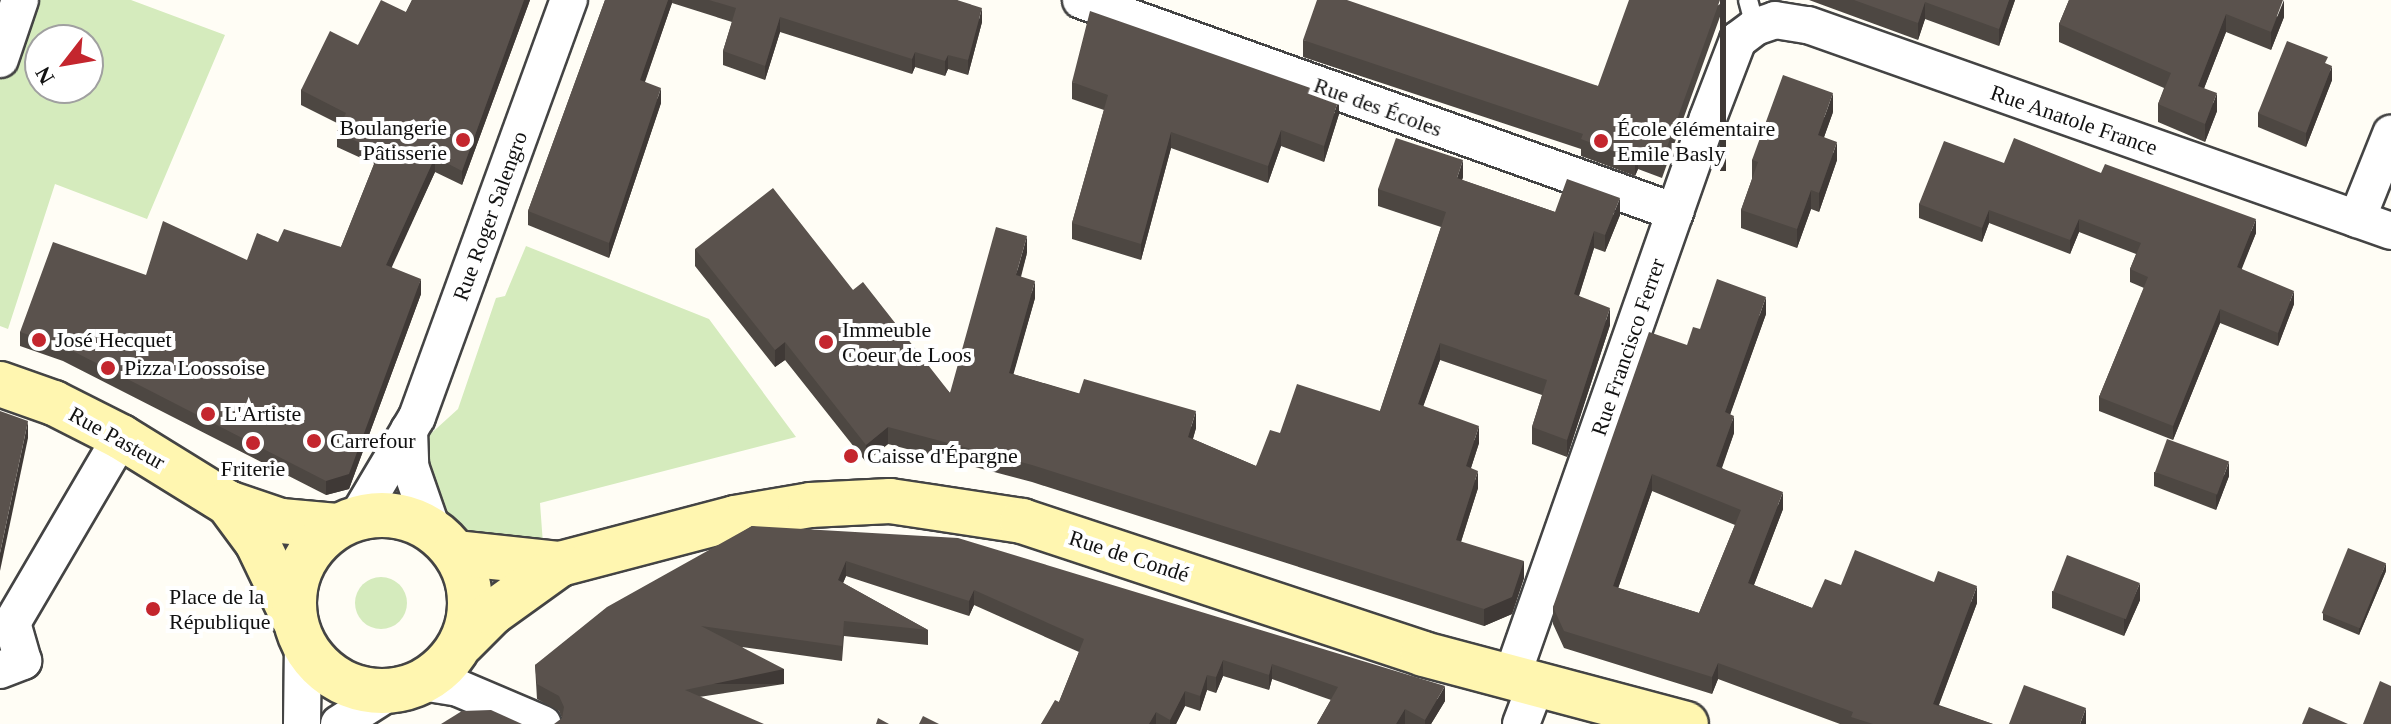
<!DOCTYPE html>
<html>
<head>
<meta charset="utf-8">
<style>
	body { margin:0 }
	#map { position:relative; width:2391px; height:724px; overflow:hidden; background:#fffdf5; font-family:"Times New Roman",serif }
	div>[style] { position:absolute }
	.green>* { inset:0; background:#d5ebbd }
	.round { border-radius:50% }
	.roads { filter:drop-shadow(2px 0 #444) drop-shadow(-2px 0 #444) drop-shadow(0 2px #444) drop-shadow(0 -2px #444) }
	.lane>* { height:18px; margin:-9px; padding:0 9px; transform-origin:9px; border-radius:9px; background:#fff }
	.street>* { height:36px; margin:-18px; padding:0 18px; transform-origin:18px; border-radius:18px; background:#fff }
	.secondary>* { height:44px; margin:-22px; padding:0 22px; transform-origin:22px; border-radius:22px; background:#fff6b0 }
	.secondary>.ring { margin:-22px; padding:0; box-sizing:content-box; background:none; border:44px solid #fff6b0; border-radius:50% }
	.wall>* { inset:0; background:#4d4742 }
	.shaded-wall>* { inset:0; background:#3f3936; transform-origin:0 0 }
	.building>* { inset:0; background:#5a524d; transform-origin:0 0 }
	.dots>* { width:22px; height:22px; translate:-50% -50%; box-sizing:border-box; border:4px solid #fff; border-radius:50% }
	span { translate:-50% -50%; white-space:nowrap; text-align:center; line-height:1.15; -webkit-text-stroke:8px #fff; paint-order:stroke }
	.street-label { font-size:22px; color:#111 }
	.poi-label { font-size:22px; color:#111 }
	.right { translate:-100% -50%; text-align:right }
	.left { translate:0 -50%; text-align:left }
	.north { position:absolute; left:24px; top:24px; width:80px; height:80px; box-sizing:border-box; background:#fff; border:2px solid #a0a0a0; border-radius:50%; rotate:239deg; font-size:22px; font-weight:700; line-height:32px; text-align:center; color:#111 }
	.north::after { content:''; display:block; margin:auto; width:28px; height:36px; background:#c4262e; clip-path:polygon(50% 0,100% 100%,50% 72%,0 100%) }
</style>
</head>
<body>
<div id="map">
	<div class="green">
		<i style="clip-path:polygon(evenodd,0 0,131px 0,225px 35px,147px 219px,55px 184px,8px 329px,0 326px,0 0,40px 40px,88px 40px,88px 88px,40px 88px,40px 40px)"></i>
		<i style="clip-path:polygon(526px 246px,709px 319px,796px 437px,540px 503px,543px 544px,474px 535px,448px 518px,431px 488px,426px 438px,458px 409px,496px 298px,505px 296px)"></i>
		<i class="round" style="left:355px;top:577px;width:52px;height:52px"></i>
	</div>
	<div class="roads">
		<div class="lane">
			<i style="left:1748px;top:0;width:28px;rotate:75deg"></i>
		</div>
		<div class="street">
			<i style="left:1081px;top:0;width:631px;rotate:19.64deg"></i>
			<i style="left:0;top:59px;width:62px;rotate:-71.3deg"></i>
			<i style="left:2357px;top:219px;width:92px;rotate:-68.2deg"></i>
			<i style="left:409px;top:430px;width:36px;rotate:88deg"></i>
			<i style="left:410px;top:466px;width:67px;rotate:70.8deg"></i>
			<i style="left:357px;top:518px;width:117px;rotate:-59.3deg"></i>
			<i style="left:417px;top:417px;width:444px;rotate:-70deg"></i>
			<i style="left:0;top:670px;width:25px;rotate:-21deg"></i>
			<i style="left:23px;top:661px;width:40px;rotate:-106deg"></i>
			<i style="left:12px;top:623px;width:216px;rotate:-59.6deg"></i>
			<i style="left:1512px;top:676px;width:591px;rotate:-70.65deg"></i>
			<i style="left:1708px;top:118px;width:84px;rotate:-69deg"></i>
			<i style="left:1738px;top:40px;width:21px;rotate:-37deg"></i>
			<i style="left:1755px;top:27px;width:21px;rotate:-19deg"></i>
			<i style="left:1775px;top:20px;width:33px;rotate:9deg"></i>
			<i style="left:1808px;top:25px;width:618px;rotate:19.46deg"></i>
			<i style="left:422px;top:682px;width:36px;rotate:9deg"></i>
			<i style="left:458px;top:688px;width:92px;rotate:23deg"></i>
			<i style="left:302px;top:724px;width:82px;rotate:-89.3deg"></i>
			<i style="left:339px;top:724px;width:59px;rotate:-32.6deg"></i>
			<i style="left:1521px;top:724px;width:45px;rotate:-69.1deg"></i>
		</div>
		<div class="secondary">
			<i style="left:0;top:384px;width:57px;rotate:19.4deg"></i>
			<i style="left:54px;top:403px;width:75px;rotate:26.9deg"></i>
			<i style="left:121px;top:437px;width:126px;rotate:31.7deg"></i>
			<i style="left:228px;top:503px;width:56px;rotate:18.8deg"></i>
			<i style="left:281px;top:521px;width:56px;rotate:5.1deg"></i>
			<i style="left:228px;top:503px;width:49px;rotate:53.4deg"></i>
			<i style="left:257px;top:542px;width:85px;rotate:64.3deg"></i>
			<i class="ring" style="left:294px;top:515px;width:132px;height:132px"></i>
			<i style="left:455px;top:553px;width:106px;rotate:6deg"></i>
			<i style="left:560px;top:564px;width:181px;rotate:-14.7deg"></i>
			<i style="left:735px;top:518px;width:76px;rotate:-9.8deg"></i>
			<i style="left:810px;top:505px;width:80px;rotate:-2.9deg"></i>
			<i style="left:890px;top:501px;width:134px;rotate:8.6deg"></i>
			<i style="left:1022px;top:521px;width:422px;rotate:18.3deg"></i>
			<i style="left:1423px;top:654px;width:272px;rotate:14.9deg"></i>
			<i style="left:462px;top:643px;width:42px;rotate:-45deg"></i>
			<i style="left:492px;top:613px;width:84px;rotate:-35.8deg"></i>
		</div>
	</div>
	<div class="wall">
		<i style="clip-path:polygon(412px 0,530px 0,462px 185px,435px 172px,391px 267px,421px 294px,349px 489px,326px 495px,63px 361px,20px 346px,20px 332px,146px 275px,247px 260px,278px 242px,341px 247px,374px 164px,337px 147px,337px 132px,341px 125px,301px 105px,301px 90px,358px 45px,406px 12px)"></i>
		<i style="clip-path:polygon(605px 0,957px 0,982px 22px,968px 75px,948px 69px,945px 76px,915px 67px,912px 74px,780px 32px,765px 80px,723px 65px,723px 51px,732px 22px,672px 3px,645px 82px,661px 103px,609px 258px,528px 225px,528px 211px)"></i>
		<i style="clip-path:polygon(1726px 0,1662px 178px,1638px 169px,1635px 176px,1581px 156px,1581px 149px,1303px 57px,1303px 40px,1598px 86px)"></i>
		<i style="clip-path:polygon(1809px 0,2015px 0,1999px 46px,1925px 19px,1918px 40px)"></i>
		<i style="clip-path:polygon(2069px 0,2284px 17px,2271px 50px,2226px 32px,2204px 88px,2217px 111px,2205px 142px,2158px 122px,2158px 104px,2164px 88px,2059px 42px,2059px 24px)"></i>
		<i style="clip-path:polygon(2328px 65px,2332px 80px,2306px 147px,2258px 127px,2258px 113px)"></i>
		<i style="clip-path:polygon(1072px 82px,1339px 114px,1324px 162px,1281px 146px,1268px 183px,1171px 148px,1141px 260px,1072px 239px,1072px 223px,1104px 110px,1072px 99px)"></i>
		<i style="clip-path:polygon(1833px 112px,1824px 137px,1837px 160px,1819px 212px,1811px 209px,1797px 248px,1741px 228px,1741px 210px,1752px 179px,1752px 160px)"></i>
		<i style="clip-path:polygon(2004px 163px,2101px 173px,2256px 233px,2241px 269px,2294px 304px,2278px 346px,2220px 323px,2173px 440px,2099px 411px,2099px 397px,2144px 288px,2130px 282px,2130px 269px,2136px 254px,2079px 232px,2070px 254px,1989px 223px,1982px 242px,1919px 218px,1919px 204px)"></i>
		<i style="clip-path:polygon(1463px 177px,1462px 180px,1555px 212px,1620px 215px,1605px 252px,1594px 248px,1579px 296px,1610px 325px,1567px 457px,1532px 444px,1532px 427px,1542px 395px,1440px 360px,1423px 406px,1479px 443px,1471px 468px,1478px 488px,1461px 542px,1524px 578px,1512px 614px,1484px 626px,1032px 482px,888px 444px,866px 462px,785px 360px,775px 367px,695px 266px,695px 249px,853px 290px,950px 393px,1027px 253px,1021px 277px,1035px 298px,1013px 374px,1196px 428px,1193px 439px,1256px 466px,1280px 433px,1380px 411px,1441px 227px,1378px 206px,1378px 189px)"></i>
		<i style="clip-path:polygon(evenodd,1766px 314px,1730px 414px,1734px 433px,1722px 468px,1783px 509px,1754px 585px,1812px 608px,1841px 585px,1977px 603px,1939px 705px,1993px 724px,1840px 724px,1718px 679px,1712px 694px,1564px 648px,1553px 624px,1553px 607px,1700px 329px,1766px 314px,1652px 491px,1735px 525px,1699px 613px,1618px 588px,1652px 491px)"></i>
		<i style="clip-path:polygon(2154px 472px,2229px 476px,2216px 510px,2154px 486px)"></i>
		<i style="clip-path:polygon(752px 526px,1445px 701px,1431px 724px,1317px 724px,1331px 700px,1272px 679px,1269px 690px,1223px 676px,1216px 693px,1207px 690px,1200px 711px,1185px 706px,1176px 724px,1041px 724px,1059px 702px,1079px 652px,974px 605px,969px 616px,846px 576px,843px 583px,928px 630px,928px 645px,844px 636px,842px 661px,742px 647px,784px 684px,562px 718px,559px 711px,537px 699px,535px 665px)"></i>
		<i style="clip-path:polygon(2386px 571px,2359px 635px,2323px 620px,2323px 613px)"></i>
		<i style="clip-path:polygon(2052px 591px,2140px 600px,2124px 636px,2052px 608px)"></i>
	</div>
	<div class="shaded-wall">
		<i style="clip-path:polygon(524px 0,530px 0,462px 185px,462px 171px)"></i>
		<i style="clip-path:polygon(668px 0,672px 0,672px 3px,640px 95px,640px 80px)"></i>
		<i style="left:1720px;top:0;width:6px;height:171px"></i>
		<i style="clip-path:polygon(2009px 0,2015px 0,1999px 46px,1999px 29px)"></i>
		<i style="clip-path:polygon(2284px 0,2284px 17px,2271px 50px,2271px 32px)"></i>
		<i style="clip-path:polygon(1925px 2px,1925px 19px,1918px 40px,1918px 23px)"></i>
		<i style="clip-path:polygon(982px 8px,982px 22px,968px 75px,968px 60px)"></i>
		<i style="clip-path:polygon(2226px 14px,2226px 32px,2198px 104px,2198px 86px)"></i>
		<i style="clip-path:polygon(780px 17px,780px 32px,765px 80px,765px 66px)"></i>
		<i style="clip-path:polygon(915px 52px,915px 67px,912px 74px,912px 59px)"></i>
		<i style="clip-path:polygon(948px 55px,948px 69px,945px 76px,945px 61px)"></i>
		<i style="clip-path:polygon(2332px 66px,2332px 80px,2306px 147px,2306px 133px)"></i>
		<i style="clip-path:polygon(661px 88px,661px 103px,609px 258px,609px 243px)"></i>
		<i style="clip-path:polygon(1833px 93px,1833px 112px,1818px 154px,1818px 135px)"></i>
		<i style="clip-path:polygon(2217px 93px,2217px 111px,2205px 142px,2205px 124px)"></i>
		<i style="clip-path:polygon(1339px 98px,1339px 114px,1324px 162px,1324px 146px)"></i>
		<i style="clip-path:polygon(1281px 130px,1281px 146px,1268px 183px,1268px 166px)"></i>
		<i style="clip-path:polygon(1171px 132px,1171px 148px,1141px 260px,1141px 244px)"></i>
		<i style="clip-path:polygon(1837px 142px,1837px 160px,1819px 212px,1819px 193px)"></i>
		<i style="clip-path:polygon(1638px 153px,1638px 169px,1635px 176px,1635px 159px)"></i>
		<i style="clip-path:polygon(435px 157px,435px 172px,386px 280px,386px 265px)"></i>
		<i style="clip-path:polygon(1463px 160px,1463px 177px,1457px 195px,1457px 178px)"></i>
		<i style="clip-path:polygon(1811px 190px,1811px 209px,1797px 248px,1797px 229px)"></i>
		<i style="clip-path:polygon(1620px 198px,1620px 215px,1605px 252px,1605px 235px)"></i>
		<i style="clip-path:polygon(1989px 210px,1989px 223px,1982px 242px,1982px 228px)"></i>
		<i style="clip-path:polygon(2079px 219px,2079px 232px,2070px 254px,2070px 240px)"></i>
		<i style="clip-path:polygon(2256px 219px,2256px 233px,2237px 281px,2237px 267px)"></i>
		<i style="clip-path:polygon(1594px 231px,1594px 248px,1574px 311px,1574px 294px)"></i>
		<i style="clip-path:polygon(1027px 236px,1027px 253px,1016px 292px,1016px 275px)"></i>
		<i style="clip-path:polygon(421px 279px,421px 294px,349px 489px,326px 495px,326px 481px)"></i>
		<i style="clip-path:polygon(1035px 281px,1035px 298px,1009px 390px,1009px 373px)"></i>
		<i style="clip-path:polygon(2294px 291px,2294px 304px,2278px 346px,2278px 333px)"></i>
		<i style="clip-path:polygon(1766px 297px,1766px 314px,1725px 429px,1725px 412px)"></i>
		<i style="clip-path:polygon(1610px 308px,1610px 325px,1567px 457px,1567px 440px)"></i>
		<i style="clip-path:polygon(2220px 309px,2220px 323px,2173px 440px,2173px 426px)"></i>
		<i style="clip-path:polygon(785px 342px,785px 360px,775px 367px,775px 350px)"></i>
		<i style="clip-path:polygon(1440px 343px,1440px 360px,1418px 421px,1418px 404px)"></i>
		<i style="clip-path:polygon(1196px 411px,1196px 428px,1188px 454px,1188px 437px)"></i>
		<i style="clip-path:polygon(1734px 416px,1734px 433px,1716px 483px,1716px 466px)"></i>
		<i style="clip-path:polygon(28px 421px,28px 438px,0 571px,0 553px)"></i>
		<i style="clip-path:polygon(1479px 426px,1479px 443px,1466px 483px,1466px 466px)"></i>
		<i style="clip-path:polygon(888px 427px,888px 444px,866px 462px,866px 445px)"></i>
		<i style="clip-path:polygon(2229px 462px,2229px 476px,2216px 510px,2216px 496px)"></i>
		<i style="clip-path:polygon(1478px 471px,1478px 488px,1456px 557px,1456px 540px)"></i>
		<i style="clip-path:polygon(1652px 474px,1652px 491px,1613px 603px,1613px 586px)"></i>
		<i style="clip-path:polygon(1783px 492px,1783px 509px,1748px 600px,1748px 583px)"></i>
		<i style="clip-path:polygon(846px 561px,846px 576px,838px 595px,838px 580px)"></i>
		<i style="clip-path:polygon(1524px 561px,1524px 578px,1512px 614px,1484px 626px,1484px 609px)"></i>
		<i style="clip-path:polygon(2386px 563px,2386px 571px,2359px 635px,2359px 628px)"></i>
		<i style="clip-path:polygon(2140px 583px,2140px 600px,2124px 636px,2124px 619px)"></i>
		<i style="clip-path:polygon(1977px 586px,1977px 603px,1933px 720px,1933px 704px)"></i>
		<i style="clip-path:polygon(974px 590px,974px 605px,969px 616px,969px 601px)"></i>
		<i style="clip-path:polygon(1223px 660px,1223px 676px,1216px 693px,1216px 677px)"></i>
		<i style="clip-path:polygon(1718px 663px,1718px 679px,1712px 694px,1712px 677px)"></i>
		<i style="clip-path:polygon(1272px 664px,1272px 679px,1269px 690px,1269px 675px)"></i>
		<i style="left:784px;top:669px;width:15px;height:101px;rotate:90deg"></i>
		<i style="clip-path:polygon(1207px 675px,1207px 690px,1200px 711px,1200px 696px)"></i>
		<i style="clip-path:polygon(1445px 686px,1445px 701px,1431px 724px,1425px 724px,1425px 720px)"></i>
		<i style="clip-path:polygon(1185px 691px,1185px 706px,1176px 724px,1170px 724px,1170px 720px)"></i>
		<i style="clip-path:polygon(2086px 708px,2086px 724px,2080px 724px)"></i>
		<i style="clip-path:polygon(1405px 709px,1405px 724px,1396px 724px)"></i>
		<i style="clip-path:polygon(1156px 712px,1156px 724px,1149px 724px)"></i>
	</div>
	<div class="building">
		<i style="clip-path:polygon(381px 0,406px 12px,412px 0,524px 0,462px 171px,435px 157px,386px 265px,421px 279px,349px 474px,326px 481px,63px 346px,20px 332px,53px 242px,146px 275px,163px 221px,247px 260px,257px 233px,278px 242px,284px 229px,341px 247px,379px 152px,337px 132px,346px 113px,301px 90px,330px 31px,358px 45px)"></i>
		<i style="clip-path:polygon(605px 0,668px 0,640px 80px,661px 88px,609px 243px,528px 211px)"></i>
		<i style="clip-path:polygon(709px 0,957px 0,982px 8px,968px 60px,948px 55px,945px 61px,915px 52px,912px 59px,780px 17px,765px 66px,723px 51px,736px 8px)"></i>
		<i style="clip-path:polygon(1317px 0,1347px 0,1598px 86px,1629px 0,1720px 0,1662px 161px,1638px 153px,1635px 159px,1581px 139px,1583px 134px,1303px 40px)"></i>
		<i style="clip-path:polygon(1854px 0,2009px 0,1999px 29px,1925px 2px,1918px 23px)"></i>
		<i style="clip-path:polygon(2069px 0,2283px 0,2271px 32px,2226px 14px,2198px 86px,2217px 93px,2205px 124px,2158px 104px,2171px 73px,2059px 24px)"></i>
		<i style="clip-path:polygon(1090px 11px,1339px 98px,1324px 146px,1281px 130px,1268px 166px,1171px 132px,1141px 244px,1072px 223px,1108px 95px,1072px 82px)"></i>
		<i style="clip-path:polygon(2287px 41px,2328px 57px,2325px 63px,2332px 66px,2306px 133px,2258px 113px)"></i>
		<i style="clip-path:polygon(1783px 75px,1833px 93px,1818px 135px,1837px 142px,1819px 193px,1811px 190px,1797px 229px,1741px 210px,1758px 162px,1752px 160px)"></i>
		<i style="clip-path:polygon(1396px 138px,1463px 160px,1457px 178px,1555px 212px,1567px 179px,1620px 198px,1605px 235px,1594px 231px,1574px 294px,1610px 308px,1567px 440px,1532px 427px,1547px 380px,1440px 343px,1418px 404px,1479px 426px,1466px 466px,1478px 471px,1456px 540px,1524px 561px,1512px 597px,1484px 609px,1032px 465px,888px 427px,866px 445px,785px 342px,775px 350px,695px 249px,773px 188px,853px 290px,863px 282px,950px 393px,996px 227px,1027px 236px,1016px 275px,1035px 281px,1009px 373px,1079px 394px,1084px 379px,1196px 411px,1188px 437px,1256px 466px,1270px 430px,1280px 433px,1297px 384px,1380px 411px,1446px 212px,1378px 189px)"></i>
		<i style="clip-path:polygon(2014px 138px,2101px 173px,2105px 164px,2256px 219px,2237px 267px,2294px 291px,2278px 333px,2220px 309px,2173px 426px,2099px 397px,2148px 277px,2130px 269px,2141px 243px,2079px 219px,2070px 240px,1989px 210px,1982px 228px,1919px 204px,1944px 141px,2004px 163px)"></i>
		<i style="clip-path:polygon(evenodd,1717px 279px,1766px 297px,1725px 412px,1734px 416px,1716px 466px,1783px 492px,1748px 583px,1812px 608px,1825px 579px,1841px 585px,1855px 550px,1934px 582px,1938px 571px,1977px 586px,1933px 704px,1993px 724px,1873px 724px,1851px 717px,1853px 712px,1718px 663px,1712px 677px,1564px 631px,1553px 607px,1649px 332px,1687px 345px,1693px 327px,1700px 329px,1717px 279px,1652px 474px,1741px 510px,1699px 613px,1613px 586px,1652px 474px)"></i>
		<i style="clip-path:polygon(0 411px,28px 421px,0 553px)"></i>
		<i style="left:2167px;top:439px;width:66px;height:35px;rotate:20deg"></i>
		<i style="clip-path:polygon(752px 526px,958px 538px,1445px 686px,1425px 720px,1405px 709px,1396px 724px,1317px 724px,1338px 687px,1272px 664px,1269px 675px,1223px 660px,1216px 677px,1207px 675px,1200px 696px,1185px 691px,1170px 720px,1156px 712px,1149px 724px,1041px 724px,1055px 700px,1059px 702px,1084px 639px,974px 590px,969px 601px,846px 561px,838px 580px,928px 630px,844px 621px,842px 646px,701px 626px,784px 669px,685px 690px,764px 724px,554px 724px,562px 718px,564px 707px,559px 696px,537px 684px,535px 665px,607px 607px)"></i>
		<i style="left:2348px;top:548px;width:41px;height:70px;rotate:22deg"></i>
		<i style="left:2067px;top:555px;width:78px;height:39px;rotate:21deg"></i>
		<i style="clip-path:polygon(2380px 681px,2391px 686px,2391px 724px,2363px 724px)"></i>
		<i style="clip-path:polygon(2024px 685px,2086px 708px,2080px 724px,2009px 724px)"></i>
		<i style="clip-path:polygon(2309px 707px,2348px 724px,2302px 724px)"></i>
		<i style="clip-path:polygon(491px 710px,522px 724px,441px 724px,462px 711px)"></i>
		<i style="clip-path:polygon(923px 716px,939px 724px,919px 724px)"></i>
		<i style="clip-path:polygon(878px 718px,889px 724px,876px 724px)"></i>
	</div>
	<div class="dots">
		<i style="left:463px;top:140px;background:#c4262e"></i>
		<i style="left:1601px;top:141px;background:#c4262e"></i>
		<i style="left:39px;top:340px;background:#c4262e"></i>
		<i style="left:826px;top:342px;background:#c4262e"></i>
		<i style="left:108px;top:368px;background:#c4262e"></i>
		<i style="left:208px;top:414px;background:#c4262e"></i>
		<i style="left:314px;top:441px;background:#c4262e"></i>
		<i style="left:253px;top:443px;background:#c4262e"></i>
		<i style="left:851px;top:456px;background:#c4262e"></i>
		<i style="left:153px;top:609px;background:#c4262e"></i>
	</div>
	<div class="street-label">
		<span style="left:1378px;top:107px;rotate:20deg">Rue des Écoles</span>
		<span style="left:2074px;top:120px;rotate:19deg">Rue Anatole France</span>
		<span style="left:490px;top:216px;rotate:-70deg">Rue Roger Salengro</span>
		<span style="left:1628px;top:347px;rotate:-71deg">Rue Francisco Ferrer</span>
		<span style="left:117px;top:438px;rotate:29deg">Rue Pasteur</span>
		<span style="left:1129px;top:556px;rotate:18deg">Rue de Condé</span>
	</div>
	<div class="poi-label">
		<span class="right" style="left:447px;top:140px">Boulangerie<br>Pâtisserie</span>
		<span class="left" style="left:1617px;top:141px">École élémentaire<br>Emile Basly</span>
		<span class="left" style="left:842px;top:342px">Immeuble<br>Coeur de Loos</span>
		<span class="left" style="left:55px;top:340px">José Hecquet</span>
		<span class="left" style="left:124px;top:368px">Pizza Loossoise</span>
		<span class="left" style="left:224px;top:414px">L'Artiste</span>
		<span class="left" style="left:330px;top:441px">Carrefour</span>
		<span class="left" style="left:867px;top:456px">Caisse d'Épargne</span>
		<span style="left:253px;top:469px">Friterie</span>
		<span class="left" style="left:169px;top:609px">Place de la<br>République</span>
	</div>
	<div class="north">N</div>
</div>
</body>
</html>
